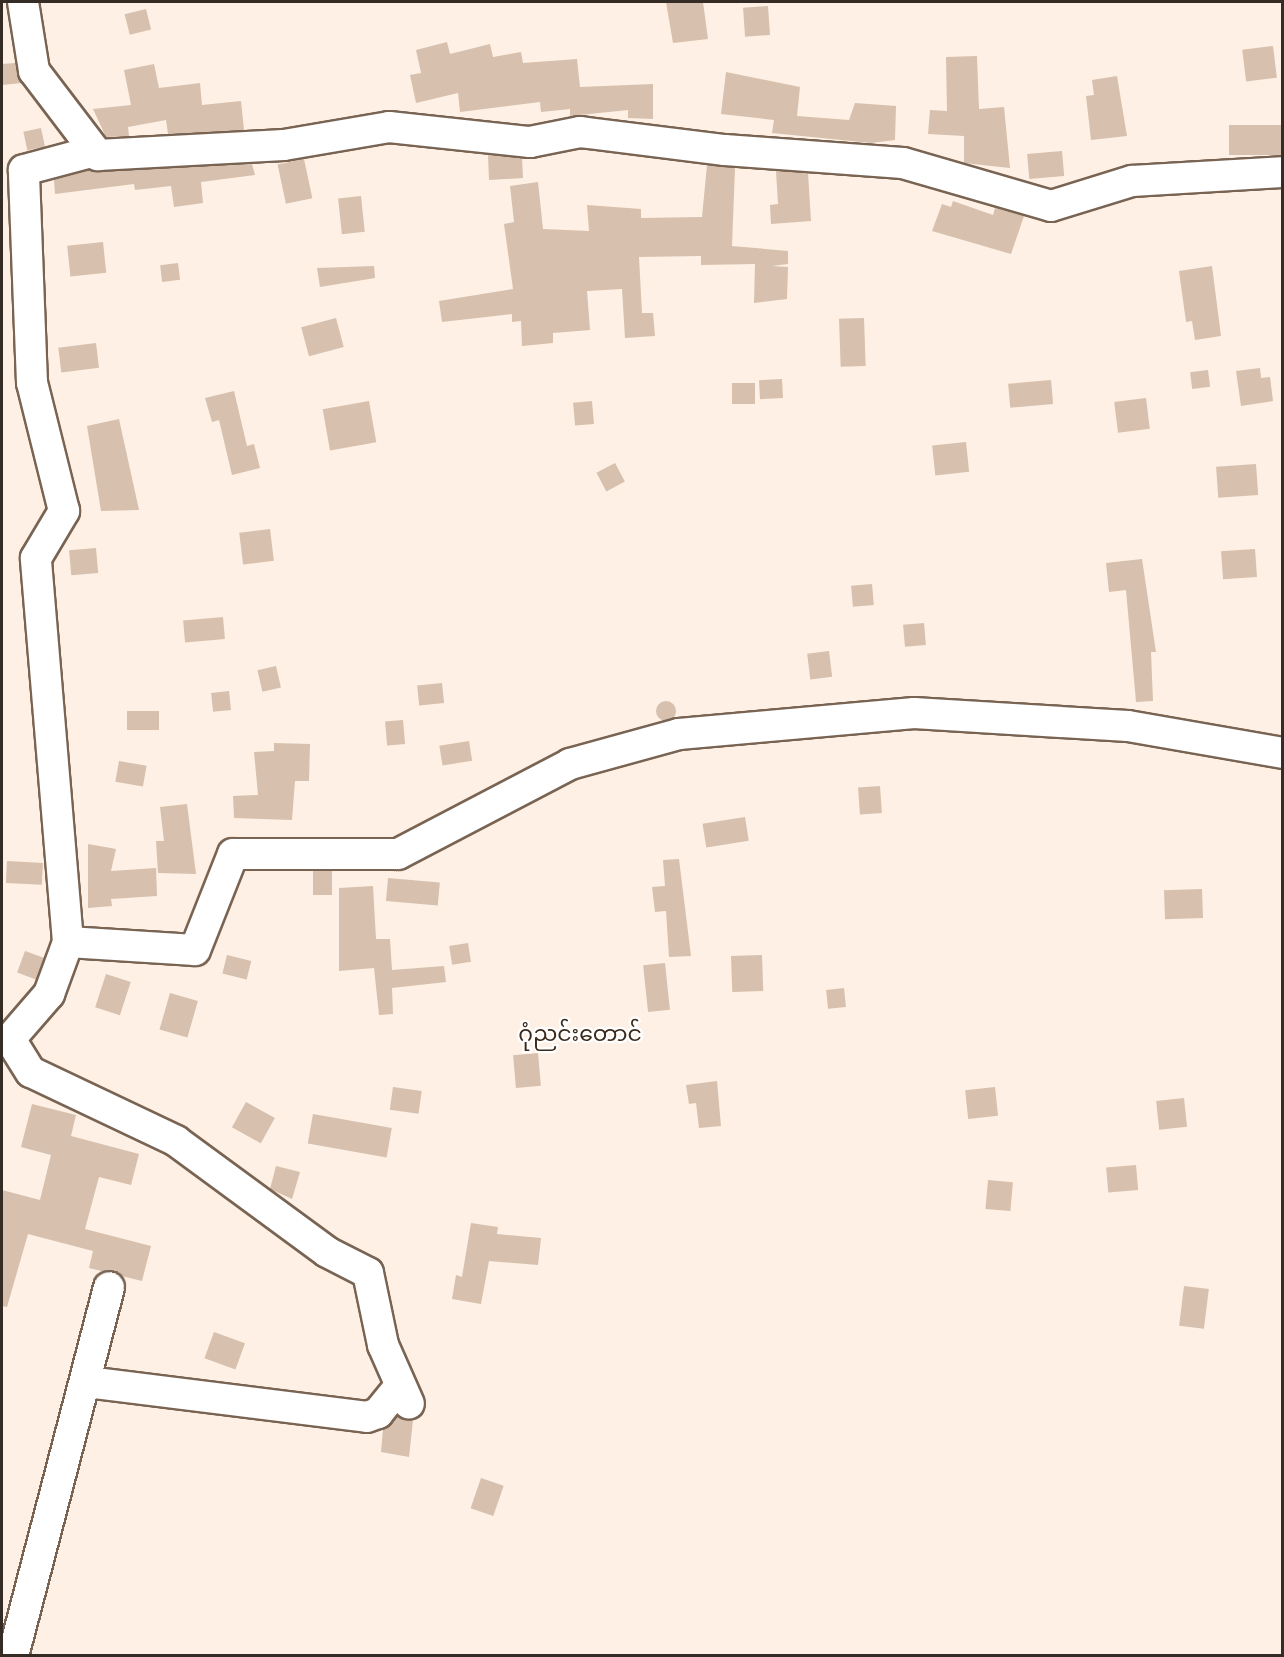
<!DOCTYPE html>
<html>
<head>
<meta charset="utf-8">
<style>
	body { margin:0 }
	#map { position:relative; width:1284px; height:1657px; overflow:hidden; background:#fef0e4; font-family:Montserrat,"Noto Sans Myanmar",sans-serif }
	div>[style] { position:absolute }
	.building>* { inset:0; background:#d7c0ad; transform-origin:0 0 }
	.round { border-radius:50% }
	.roads { filter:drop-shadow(2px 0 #796453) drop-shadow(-2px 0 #796453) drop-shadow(0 2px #796453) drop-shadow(0 -2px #796453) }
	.minor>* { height:30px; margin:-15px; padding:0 15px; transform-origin:15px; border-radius:15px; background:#fff }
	span { translate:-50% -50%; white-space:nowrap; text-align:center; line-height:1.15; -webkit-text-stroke:4.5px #fff; paint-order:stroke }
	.quarter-label { font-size:22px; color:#3b291a }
	.frame { position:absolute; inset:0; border:3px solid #352c25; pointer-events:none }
</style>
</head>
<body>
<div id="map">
	<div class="building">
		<i style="clip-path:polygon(666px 2px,703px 2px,708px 39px,673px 43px)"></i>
		<i style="left:768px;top:6px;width:29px;height:25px;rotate:86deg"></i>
		<i style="left:146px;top:9px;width:21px;height:22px;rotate:76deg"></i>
		<i style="clip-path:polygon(447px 42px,450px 54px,490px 44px,493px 57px,521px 52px,523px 63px,577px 59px,580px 87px,653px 84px,653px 119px,628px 118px,628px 110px,570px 116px,570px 109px,541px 112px,540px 102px,460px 112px,458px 93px,416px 103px,410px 75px,421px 73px,416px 50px)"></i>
		<i style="left:1273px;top:46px;width:32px;height:31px;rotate:83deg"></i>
		<i style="clip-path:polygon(977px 56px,979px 109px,1004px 107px,1010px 168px,964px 163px,964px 136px,928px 134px,930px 110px,947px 111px,946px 57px)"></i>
		<i style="clip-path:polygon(15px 63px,22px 83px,2px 85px,2px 64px)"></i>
		<i style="clip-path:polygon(154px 64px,159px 88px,200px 83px,202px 105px,241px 101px,244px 130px,168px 134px,166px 120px,128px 127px,129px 136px,106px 137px,93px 109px,131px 105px,124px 70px)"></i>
		<i style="clip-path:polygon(726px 72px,800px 87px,797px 116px,849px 120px,855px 103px,896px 106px,895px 140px,871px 143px,772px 133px,774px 120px,721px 114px)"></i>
		<i style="clip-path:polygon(1117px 76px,1127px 136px,1091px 140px,1086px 96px,1094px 95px,1092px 80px)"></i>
		<i style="left:1282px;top:125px;width:30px;height:53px;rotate:90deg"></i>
		<i style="left:41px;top:128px;width:19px;height:18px;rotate:78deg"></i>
		<i style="left:1062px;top:151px;width:25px;height:35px;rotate:85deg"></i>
		<i style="clip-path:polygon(488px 155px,522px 158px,523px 178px,489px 180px)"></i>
		<i style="left:304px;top:159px;width:40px;height:27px;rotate:78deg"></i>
		<i style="clip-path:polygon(252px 164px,255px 175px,201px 182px,203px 203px,174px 207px,171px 186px,135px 190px,134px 184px,55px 194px,54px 180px,90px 170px)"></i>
		<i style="clip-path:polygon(707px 165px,735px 168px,732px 246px,788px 251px,788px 264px,772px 266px,788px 267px,787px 299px,754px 303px,755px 264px,701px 265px,701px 256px,639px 257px,642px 313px,653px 313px,655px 336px,625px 338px,622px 289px,587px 291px,590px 330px,553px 333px,553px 343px,522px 346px,521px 321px,512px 322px,512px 314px,442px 322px,439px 301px,513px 289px,504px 224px,514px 222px,510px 186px,538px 182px,543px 229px,589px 231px,587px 205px,641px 209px,641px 218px,702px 217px)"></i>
		<i style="clip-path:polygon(776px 171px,808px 173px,811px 221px,771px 224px,770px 205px,778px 204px)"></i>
		<i style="left:361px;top:196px;width:36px;height:23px;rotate:84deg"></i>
		<i style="clip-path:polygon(953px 201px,993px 215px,995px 208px,1024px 216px,1011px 254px,932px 231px,942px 204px,951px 207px)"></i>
		<i style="left:103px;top:242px;width:31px;height:36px;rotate:84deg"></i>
		<i style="left:178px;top:263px;width:17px;height:18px;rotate:83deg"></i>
		<i style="clip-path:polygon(374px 266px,375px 278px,320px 287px,317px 268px)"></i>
		<i style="clip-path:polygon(1212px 266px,1221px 336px,1195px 340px,1192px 321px,1186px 322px,1179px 271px)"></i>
		<i style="left:336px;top:318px;width:30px;height:36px;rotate:75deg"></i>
		<i style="left:864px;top:318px;width:48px;height:25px;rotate:88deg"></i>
		<i style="left:96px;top:343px;width:25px;height:38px;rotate:83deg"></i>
		<i style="clip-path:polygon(1260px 368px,1261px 378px,1270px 377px,1273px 401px,1241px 406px,1236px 371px)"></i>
		<i style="left:1208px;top:370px;width:17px;height:18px;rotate:83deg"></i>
		<i style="left:782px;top:379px;width:19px;height:23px;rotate:87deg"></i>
		<i style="left:1051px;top:380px;width:24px;height:43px;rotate:85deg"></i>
		<i style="left:755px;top:383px;width:21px;height:23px;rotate:90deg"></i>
		<i style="clip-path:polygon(234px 391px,247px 446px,254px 444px,260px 468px,232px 475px,219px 420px,212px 422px,205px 398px)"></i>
		<i style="left:1146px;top:398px;width:31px;height:32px;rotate:83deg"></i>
		<i style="left:369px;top:401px;width:42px;height:47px;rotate:80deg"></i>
		<i style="left:592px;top:401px;width:23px;height:19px;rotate:85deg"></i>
		<i style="clip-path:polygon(119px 419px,139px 510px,101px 511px,87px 426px)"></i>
		<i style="left:966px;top:442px;width:30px;height:34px;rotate:84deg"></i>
		<i style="left:615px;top:463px;width:21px;height:21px;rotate:62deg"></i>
		<i style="left:1256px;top:464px;width:31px;height:40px;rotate:86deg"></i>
		<i style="left:270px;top:529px;width:32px;height:31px;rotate:83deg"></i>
		<i style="left:96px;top:548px;width:25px;height:27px;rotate:85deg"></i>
		<i style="left:1255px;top:549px;width:28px;height:34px;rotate:86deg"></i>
		<i style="clip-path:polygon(1142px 559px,1156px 652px,1151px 652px,1153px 701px,1136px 702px,1126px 590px,1109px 592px,1106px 563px)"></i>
		<i style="left:872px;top:584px;width:21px;height:21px;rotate:85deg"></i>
		<i style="left:223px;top:617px;width:22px;height:40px;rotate:85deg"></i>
		<i style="left:924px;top:623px;width:22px;height:21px;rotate:85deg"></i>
		<i style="left:829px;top:651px;width:26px;height:22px;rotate:83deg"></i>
		<i style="left:276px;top:666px;width:22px;height:19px;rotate:77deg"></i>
		<i style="left:442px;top:683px;width:20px;height:25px;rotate:84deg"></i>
		<i style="left:229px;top:691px;width:19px;height:18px;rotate:84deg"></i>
		<i class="round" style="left:656px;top:701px;width:20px;height:20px"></i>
		<i style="left:159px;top:711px;width:19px;height:32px;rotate:90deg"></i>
		<i style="left:403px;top:720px;width:24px;height:18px;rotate:85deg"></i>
		<i style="left:469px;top:741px;width:20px;height:30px;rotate:81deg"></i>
		<i style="clip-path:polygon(274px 743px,310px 744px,309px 781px,295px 781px,292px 820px,234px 818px,233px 796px,258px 795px,254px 752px,274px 751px)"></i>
		<i style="left:119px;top:761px;width:28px;height:21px;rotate:10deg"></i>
		<i style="left:880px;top:786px;width:27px;height:22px;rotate:86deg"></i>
		<i style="clip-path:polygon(187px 804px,196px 874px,158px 873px,156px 841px,164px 841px,160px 807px)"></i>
		<i style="left:745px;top:817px;width:24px;height:43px;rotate:81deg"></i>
		<i style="clip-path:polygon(88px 844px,116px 849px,111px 871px,156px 868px,157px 896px,111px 899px,112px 906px,88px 908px)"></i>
		<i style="clip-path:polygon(679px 859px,691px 956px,669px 957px,666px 911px,655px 912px,652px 887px,665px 886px,663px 860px)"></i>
		<i style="left:7px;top:861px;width:36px;height:22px;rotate:3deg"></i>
		<i style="left:313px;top:871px;width:19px;height:24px"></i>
		<i style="left:388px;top:878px;width:52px;height:23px;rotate:5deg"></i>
		<i style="clip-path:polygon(373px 886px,376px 939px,390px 939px,392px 970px,444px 966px,446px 982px,392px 988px,393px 1014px,379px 1015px,374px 968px,339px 971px,339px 888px)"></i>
		<i style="left:1202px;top:889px;width:29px;height:38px;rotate:88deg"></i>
		<i style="left:468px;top:943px;width:19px;height:19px;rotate:81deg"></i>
		<i style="left:25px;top:951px;width:20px;height:23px;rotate:20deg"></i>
		<i style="left:227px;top:955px;width:25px;height:19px;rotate:14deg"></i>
		<i style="left:762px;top:955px;width:36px;height:31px;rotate:88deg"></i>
		<i style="left:665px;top:963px;width:47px;height:22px;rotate:84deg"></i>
		<i style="left:106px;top:974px;width:26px;height:35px;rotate:18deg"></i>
		<i style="left:844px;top:988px;width:19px;height:18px;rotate:84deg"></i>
		<i style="left:170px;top:993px;width:29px;height:38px;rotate:16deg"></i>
		<i style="left:538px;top:1053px;width:33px;height:25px;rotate:85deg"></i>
		<i style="clip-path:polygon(717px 1081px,721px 1126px,699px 1128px,696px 1103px,689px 1104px,686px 1085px)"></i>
		<i style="left:393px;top:1087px;width:29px;height:23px;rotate:8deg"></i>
		<i style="left:995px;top:1087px;width:29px;height:30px;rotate:84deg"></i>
		<i style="left:1184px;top:1098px;width:29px;height:28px;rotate:84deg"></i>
		<i style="left:246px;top:1102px;width:33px;height:29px;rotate:29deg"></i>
		<i style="clip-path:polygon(32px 1104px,76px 1115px,71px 1136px,139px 1154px,131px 1185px,99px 1177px,85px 1229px,151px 1246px,142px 1281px,89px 1268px,93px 1251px,28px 1234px,7px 1307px,2px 1306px,2px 1190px,40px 1200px,51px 1155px,21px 1147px)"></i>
		<i style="left:313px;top:1114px;width:80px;height:30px;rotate:10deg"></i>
		<i style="left:1136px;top:1165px;width:25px;height:30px;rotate:85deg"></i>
		<i style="clip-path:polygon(276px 1166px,300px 1172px,292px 1199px,270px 1189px)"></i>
		<i style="left:988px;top:1180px;width:25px;height:29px;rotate:5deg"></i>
		<i style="clip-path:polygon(471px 1223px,498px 1227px,497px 1234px,541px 1238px,538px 1265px,489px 1261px,481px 1304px,452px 1299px,456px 1275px,462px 1277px)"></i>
		<i style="left:1184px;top:1286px;width:25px;height:40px;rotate:7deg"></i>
		<i style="left:214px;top:1332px;width:33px;height:28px;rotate:20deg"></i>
		<i style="clip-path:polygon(397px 1416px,413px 1420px,409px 1457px,381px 1452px,383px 1429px)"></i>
		<i style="left:481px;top:1478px;width:24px;height:32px;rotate:19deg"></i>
	</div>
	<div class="roads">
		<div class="minor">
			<i style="left:23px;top:2px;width:70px;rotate:80.9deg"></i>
			<i style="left:34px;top:71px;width:106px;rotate:52.7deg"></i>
			<i style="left:98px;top:155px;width:186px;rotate:-3.1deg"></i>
			<i style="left:284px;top:145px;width:107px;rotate:-9.7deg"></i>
			<i style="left:389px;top:127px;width:142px;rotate:6.1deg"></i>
			<i style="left:530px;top:142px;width:51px;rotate:-11.3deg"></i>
			<i style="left:580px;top:132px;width:146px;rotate:7.1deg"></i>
			<i style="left:725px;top:150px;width:178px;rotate:4.2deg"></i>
			<i style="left:903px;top:163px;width:154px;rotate:16.2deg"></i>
			<i style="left:1051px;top:206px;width:85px;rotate:-17.2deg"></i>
			<i style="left:1132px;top:181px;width:150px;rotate:-3.4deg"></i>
			<i style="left:68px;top:942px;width:385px;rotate:-94.8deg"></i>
			<i style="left:36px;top:558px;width:55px;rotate:-59.2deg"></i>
			<i style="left:64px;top:511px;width:132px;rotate:-104deg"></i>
			<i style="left:32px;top:383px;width:213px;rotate:-92.2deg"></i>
			<i style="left:24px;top:170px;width:73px;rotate:-15deg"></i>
			<i style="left:10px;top:1039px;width:39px;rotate:58deg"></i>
			<i style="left:31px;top:1072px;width:161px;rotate:25.4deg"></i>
			<i style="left:176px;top:1141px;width:187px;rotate:36.3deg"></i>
			<i style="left:327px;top:1252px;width:46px;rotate:27.1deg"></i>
			<i style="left:368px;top:1273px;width:74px;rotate:78.2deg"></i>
			<i style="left:383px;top:1345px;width:64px;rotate:66.2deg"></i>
			<i style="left:2px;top:1040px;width:8px;rotate:-7deg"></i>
			<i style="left:10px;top:1039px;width:60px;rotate:-49.1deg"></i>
			<i style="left:49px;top:994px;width:55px;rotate:-69.9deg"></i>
			<i style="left:68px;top:942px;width:127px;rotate:3.6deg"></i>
			<i style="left:195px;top:950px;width:103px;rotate:-68.4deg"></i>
			<i style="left:233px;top:854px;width:165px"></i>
			<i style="left:398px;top:854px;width:194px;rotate:-27.6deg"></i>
			<i style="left:570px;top:764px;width:113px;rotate:-15.4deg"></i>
			<i style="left:679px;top:734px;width:236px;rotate:-5.1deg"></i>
			<i style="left:914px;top:713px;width:214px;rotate:3.5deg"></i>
			<i style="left:1128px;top:726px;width:156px;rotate:9.9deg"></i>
			<i style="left:87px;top:1382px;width:282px;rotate:7.1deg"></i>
			<i style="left:367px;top:1417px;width:12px;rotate:-20deg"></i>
			<i style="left:378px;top:1413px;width:33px;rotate:-51deg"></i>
			<i style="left:13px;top:1656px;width:381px;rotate:-75.4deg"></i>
		</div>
	</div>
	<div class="quarter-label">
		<span style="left:580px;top:1034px">ဂုံညင်းတောင်</span>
	</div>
	<div class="frame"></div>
</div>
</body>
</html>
